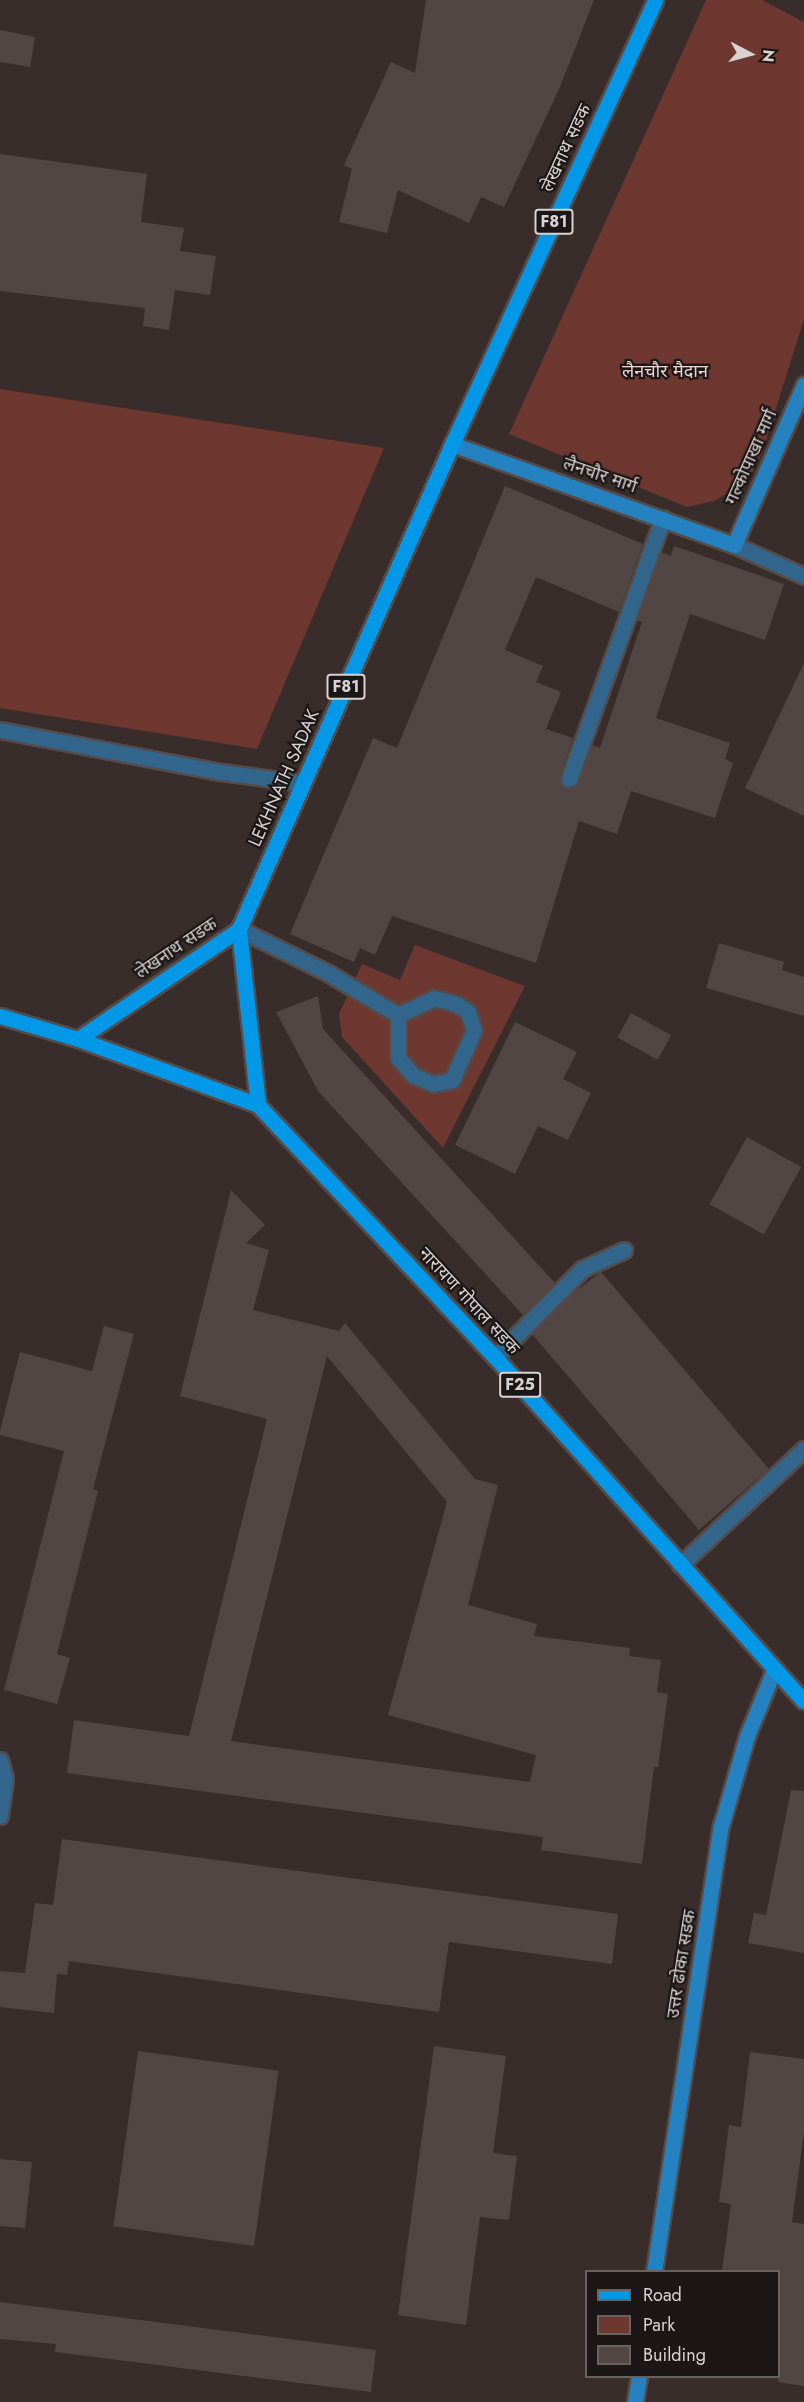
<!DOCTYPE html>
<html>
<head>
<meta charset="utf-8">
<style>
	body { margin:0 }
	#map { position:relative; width:804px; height:2402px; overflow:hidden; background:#382d2b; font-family:Jost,"Noto Sans Devanagari",sans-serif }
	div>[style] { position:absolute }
	.green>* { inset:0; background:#6e372f }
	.building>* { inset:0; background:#524644; transform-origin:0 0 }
	.roads { filter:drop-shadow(2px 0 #554b49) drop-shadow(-2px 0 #554b49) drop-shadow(0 2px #554b49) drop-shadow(0 -2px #554b49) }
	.service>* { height:15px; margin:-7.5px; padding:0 7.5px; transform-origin:7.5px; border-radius:7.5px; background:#32668c }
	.tertiary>* { height:15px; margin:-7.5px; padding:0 7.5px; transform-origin:7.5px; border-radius:7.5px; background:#32668c }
	.secondary>* { height:15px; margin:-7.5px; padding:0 7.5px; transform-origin:7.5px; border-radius:7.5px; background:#2582c0 }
	.primary>* { height:15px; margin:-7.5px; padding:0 7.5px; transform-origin:7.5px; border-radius:7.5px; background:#0298e7 }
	span { translate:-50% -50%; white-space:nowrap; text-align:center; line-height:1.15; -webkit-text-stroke:4.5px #1c1716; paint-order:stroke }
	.shield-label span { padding:2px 4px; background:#1c1716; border:2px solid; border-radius:4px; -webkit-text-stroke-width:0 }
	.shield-label { font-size:16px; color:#d9d2d1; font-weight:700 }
	.street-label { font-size:18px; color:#d9d2d1 }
	.park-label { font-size:18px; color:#eed3ce }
	.legend { position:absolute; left:585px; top:2270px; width:195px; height:108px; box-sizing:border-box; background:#1c1716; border:2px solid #686261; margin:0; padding:8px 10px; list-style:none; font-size:18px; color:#d9d2d1 }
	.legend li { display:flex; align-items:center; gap:12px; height:30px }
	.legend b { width:30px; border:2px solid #686261 }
	.north { position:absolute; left:720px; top:24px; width:60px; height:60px; -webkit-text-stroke:4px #1c1716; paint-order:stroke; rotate:96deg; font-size:16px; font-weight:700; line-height:24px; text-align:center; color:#d9d2d1 }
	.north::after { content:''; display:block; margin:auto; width:21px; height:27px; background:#d9d2d1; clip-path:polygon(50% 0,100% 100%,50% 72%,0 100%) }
</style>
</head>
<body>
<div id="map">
	<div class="green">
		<i style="clip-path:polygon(706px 0,762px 0,804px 22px,804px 319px,762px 453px,747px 482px,714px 501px,687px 507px,509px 434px)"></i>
		<i style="clip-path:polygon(0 389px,384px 448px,257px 749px,0 708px)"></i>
		<i style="clip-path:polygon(415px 945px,525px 986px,443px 1148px,342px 1037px,339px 1014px,362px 964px,400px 980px)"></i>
	</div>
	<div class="building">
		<i style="clip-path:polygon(426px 0,594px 0,560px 87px,504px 207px,481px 197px,469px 223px,398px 190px,387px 233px,339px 222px,352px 169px,344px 165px,391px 62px,415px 73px)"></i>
		<i style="clip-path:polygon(0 30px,35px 37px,30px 67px,0 62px)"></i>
		<i style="clip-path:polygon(0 154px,147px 174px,141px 222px,184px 228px,180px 251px,216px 256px,210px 295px,175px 290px,169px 330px,143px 326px,145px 308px,0 291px)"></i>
		<i style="clip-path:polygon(505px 486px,643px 544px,619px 612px,536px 577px,505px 650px,543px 666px,536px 682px,561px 692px,546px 729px,573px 738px,560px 776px,566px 788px,578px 783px,592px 745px,600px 748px,642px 622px,637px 620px,661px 552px,671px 556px,674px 546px,784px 584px,765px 640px,690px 614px,656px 718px,730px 743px,725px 759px,733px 763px,715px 818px,631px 791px,617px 834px,579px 821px,536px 963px,392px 916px,375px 955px,360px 948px,354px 962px,290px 934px,373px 738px,397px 748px)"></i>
		<i style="clip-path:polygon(804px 663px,804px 816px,745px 788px)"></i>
		<i style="clip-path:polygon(719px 943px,784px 962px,782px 970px,804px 977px,804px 1016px,706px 988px)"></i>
		<i style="clip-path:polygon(318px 996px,323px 1029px,555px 1283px,523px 1315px,318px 1091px,276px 1012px)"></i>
		<i style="left:631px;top:1013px;width:46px;height:28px;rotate:29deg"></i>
		<i style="clip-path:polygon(515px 1022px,577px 1052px,563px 1079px,591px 1093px,568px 1140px,538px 1126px,515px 1174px,455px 1145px)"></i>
		<i style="left:747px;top:1137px;width:62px;height:77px;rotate:29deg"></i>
		<i style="clip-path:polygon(evenodd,231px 1190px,265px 1225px,246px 1243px,269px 1250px,253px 1310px,339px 1331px,345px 1323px,475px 1479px,498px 1485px,468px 1605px,537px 1624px,534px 1636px,630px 1648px,629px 1656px,661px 1660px,657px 1692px,668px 1694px,658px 1767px,654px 1767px,642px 1864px,541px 1850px,543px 1837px,67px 1773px,74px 1720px,189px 1736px,267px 1419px,180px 1396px,231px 1190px,327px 1356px,447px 1502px,388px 1715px,536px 1755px,530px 1782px,231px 1741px,327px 1356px)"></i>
		<i style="clip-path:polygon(601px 1272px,769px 1469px,699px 1530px,532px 1334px,568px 1297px)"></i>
		<i style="clip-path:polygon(104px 1326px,134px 1334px,93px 1489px,98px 1491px,57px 1654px,70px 1658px,57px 1704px,4px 1690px,64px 1451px,0 1435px,0 1431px,20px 1352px,92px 1371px)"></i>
		<i style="clip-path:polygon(791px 1790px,804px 1791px,804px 1953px,748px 1943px,754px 1913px,766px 1915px)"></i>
		<i style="clip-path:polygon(62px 1839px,618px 1914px,612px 1964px,449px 1942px,439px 2012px,69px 1961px,67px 1975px,57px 1974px,54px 2013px,0 2007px,0 1971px,25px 1973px,35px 1903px,53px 1905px)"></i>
		<i style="clip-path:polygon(434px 2046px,506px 2056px,493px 2153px,517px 2156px,509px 2220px,480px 2217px,466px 2325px,398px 2315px)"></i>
		<i style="left:138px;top:2051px;width:142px;height:177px;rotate:8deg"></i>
		<i style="clip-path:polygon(750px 2052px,804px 2059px,804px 2131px,792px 2222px,804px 2224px,804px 2386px,778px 2382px,778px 2271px,722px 2271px,731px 2204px,719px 2202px,729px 2125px,741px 2127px)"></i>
		<i style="clip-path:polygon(0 2159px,32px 2162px,25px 2228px,0 2226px)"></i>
		<i style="clip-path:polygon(0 2302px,376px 2350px,371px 2392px,55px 2352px,56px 2344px,0 2339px)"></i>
	</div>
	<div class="roads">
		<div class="service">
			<i style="left:0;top:730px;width:218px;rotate:10.8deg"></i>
			<i style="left:214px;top:771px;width:90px;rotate:7.7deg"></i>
			<i style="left:569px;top:779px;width:277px;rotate:-70.2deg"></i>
			<i style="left:239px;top:929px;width:99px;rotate:26.3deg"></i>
			<i style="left:328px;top:973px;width:82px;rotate:31deg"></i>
			<i style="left:398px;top:1015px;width:40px;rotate:-25deg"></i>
			<i style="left:434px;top:998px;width:24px;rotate:15deg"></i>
			<i style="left:457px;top:1004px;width:14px;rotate:36deg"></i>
			<i style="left:468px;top:1012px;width:19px;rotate:72deg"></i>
			<i style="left:474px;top:1030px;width:55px;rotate:113.7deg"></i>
			<i style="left:452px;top:1080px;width:19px;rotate:168deg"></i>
			<i style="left:433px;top:1084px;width:22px;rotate:-156deg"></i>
			<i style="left:413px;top:1075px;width:23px;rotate:-131deg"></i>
			<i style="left:398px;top:1058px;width:43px;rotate:-90deg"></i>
			<i style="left:495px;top:1357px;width:124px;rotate:-45.3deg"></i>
			<i style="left:582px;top:1269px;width:46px;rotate:-24.3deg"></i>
			<i style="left:680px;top:1565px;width:170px;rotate:-43.1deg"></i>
			<i style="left:0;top:1760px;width:20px;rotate:75deg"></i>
			<i style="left:5px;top:1779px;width:37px;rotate:98deg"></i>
		</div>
		<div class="tertiary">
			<i style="left:734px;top:545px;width:77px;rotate:23.9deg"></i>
		</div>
		<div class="secondary">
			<i style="left:452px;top:444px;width:300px;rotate:19.7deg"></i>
			<i style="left:734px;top:545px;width:175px;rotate:-66.4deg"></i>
			<i style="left:654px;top:2272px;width:451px;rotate:-81.5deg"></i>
			<i style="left:721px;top:1826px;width:94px;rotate:-73.9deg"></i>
			<i style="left:747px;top:1736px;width:71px;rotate:-67.8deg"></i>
			<i style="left:635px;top:2402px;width:26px;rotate:-81deg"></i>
		</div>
		<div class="primary">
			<i style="left:0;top:1016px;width:81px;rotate:16.4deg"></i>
			<i style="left:78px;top:1039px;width:192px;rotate:20.1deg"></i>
			<i style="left:258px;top:1105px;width:346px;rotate:46.8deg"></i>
			<i style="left:495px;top:1357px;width:462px;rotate:48.1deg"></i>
			<i style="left:78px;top:1039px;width:195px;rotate:-34.3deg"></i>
			<i style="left:258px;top:1105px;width:177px;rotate:-96.2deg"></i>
			<i style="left:239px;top:929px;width:530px;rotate:-66.29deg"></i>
			<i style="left:452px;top:444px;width:488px;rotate:-65.4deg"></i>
		</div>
	</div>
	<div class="shield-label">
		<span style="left:554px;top:222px">F81</span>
		<span style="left:346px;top:687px">F81</span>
		<span style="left:520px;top:1385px">F25</span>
	</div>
	<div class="street-label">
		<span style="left:566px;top:148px;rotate:-65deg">लेखनाथ सडक</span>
		<span style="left:751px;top:457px;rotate:-66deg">गल्कोपाखा मार्ग</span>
		<span style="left:600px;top:475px;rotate:19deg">लैनचौर मार्ग</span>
		<span style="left:284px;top:778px;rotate:-66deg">LEKHNATH SADAK</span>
		<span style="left:176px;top:948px;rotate:-34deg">लेखनाथ सडक</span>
		<span style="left:469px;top:1301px;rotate:47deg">नारायण गोपाल सडक</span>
		<span style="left:681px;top:1964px;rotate:-81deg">उत्तर ढोका सडक</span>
	</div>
	<div class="park-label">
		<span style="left:665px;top:371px">लैनचौर मैदान</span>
	</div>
	<ul class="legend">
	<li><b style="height:8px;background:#0298e7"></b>Road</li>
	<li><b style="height:16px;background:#6e372f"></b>Park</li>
	<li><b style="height:16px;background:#524644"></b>Building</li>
	</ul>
	<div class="north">N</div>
</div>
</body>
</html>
